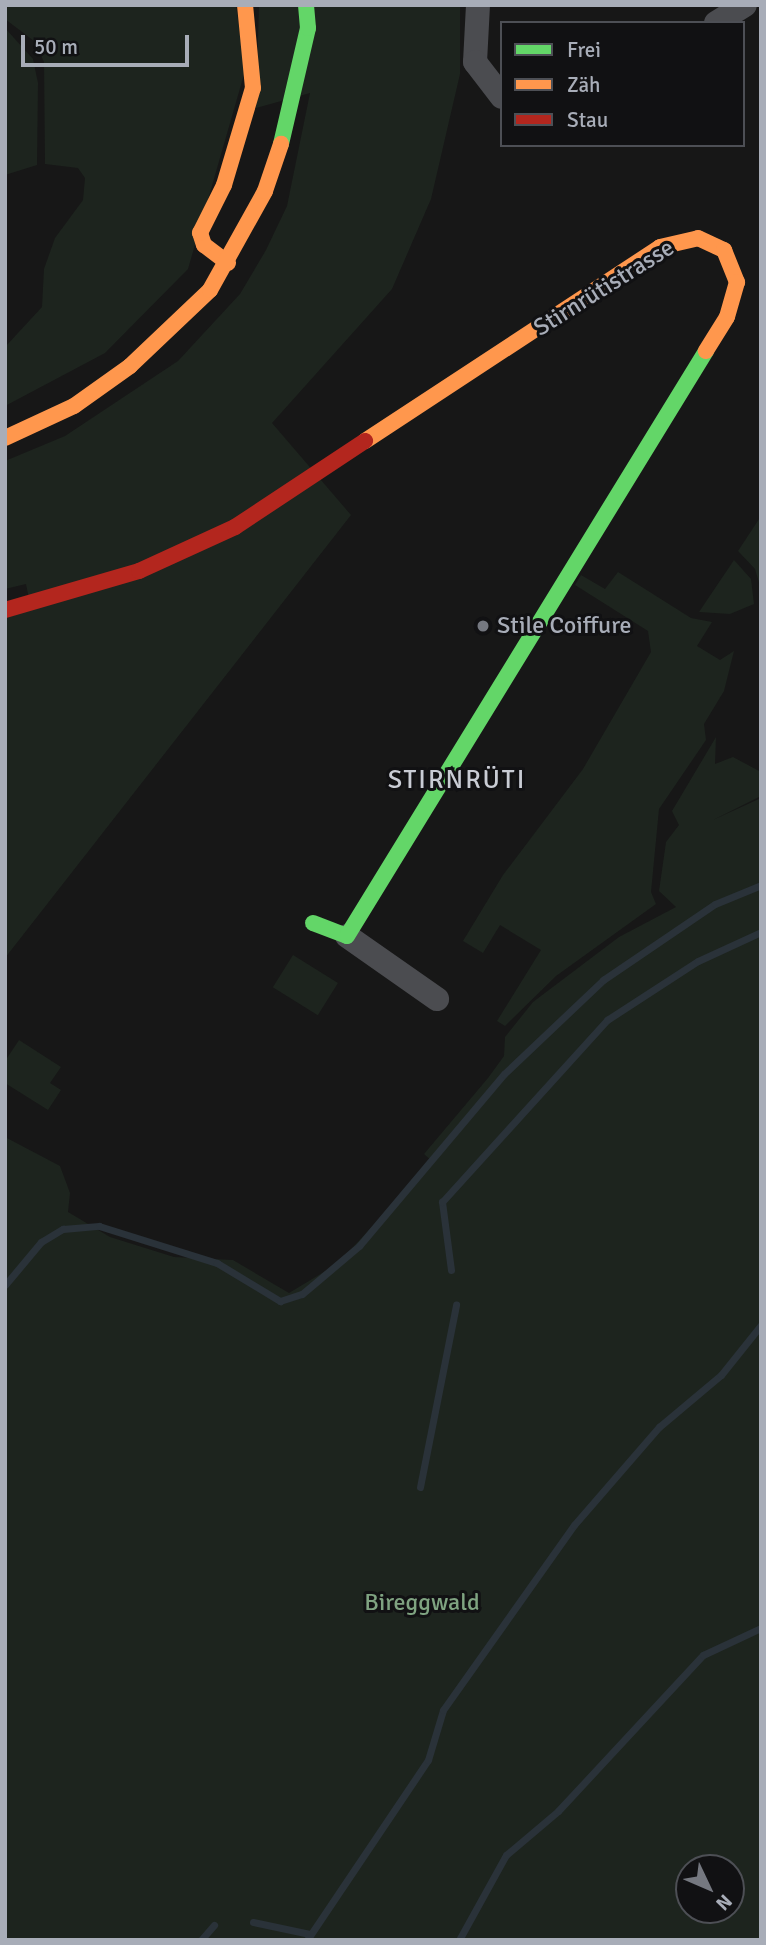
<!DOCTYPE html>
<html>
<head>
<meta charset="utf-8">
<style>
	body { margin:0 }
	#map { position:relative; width:766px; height:1945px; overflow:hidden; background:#171717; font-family:Signika,sans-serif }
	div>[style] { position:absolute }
	.green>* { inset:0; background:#1d241e; transform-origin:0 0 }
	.stream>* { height:7px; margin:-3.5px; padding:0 3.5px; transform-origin:3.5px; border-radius:3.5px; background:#2a3239 }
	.street>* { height:24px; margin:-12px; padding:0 12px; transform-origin:12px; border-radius:12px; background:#4b4c50 }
	.fast>* { height:16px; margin:-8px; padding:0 8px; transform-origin:8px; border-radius:8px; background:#63d668 }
	.slow>* { height:16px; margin:-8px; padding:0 8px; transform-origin:8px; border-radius:8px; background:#ff974d }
	.jam>* { height:16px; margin:-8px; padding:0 8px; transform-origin:8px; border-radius:8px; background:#b3261e }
	.dots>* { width:19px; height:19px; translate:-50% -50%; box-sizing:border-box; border:4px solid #111113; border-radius:50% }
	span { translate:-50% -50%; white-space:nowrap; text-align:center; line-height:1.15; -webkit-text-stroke:6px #111113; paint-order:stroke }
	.street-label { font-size:24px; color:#a8adb8 }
	.poi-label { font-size:24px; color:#a8adb8 }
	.left { translate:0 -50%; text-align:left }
	.park-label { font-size:24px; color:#7fa381 }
	.neighbourhood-label { font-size:26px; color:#c9ccd4; letter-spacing:2px }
	.frame { position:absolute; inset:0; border:7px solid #a8adb8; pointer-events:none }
	.legend { position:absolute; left:500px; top:21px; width:245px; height:126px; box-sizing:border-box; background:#111113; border:2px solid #4d4f55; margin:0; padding:9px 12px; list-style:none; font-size:21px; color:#a8adb8 }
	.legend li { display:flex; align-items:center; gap:14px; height:35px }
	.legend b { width:35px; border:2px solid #4d4f55 }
	.north { position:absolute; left:675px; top:1854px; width:70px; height:70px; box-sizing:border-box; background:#111113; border:2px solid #4d4f55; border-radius:50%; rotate:134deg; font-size:19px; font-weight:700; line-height:28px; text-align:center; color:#a8adb8 }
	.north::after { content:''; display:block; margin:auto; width:24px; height:32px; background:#757880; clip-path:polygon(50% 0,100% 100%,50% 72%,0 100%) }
	.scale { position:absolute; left:21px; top:35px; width:168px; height:32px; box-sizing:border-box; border:4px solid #a8adb8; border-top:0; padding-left:9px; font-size:21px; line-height:24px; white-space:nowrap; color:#a8adb8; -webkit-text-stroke:5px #111113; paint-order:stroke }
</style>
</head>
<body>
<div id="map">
	<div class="green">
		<i style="clip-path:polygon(5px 5px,236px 5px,245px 71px,188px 269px,105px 353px,5px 406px,5px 347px,42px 307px,44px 269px,55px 238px,83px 200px,85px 178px,78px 168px,45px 164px,44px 62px,34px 41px,5px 19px)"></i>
		<i style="clip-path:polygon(259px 5px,460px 5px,460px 74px,431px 199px,392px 289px,272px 423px,351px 515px,5px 958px,5px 616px,31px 609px,26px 584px,5px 589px,5px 461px,65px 436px,178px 361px,240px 294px,266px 250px,287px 206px,310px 93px,256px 108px)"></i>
		<i style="clip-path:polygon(5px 28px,33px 59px,38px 83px,37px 165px,5px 175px)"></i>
		<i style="clip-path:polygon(761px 516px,761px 589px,755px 569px,738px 551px)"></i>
		<i style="clip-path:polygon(734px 560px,751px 579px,754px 604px,730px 614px,699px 612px)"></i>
		<i style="clip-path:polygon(618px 572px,691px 618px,712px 622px,697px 646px,720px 660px,734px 651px,724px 691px,704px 724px,706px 740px,659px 809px,651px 892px,656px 904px,556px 976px,505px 1026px,497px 1021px,541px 950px,500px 925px,483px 953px,463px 941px,503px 875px,583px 769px,651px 652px,648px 631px,575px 585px,581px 575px,605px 589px)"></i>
		<i style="clip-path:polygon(evenodd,716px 737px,715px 764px,733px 757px,761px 772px,761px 796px,713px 820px,761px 798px,761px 1940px,5px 1940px,5px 1137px,60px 1166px,70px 1193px,68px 1212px,110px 1237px,174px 1257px,233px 1260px,289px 1293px,337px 1264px,433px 1162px,424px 1154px,488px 1078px,504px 1056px,505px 1037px,533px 1002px,619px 937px,676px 907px,659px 891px,666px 842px,679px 825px,672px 811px,716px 737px,689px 1868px,731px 1868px,731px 1910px,689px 1910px,689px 1868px)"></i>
		<i style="left:293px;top:955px;width:53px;height:38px;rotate:32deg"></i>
		<i style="clip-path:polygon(19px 1040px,61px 1067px,50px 1083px,61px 1090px,48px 1110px,5px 1083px,5px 1061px)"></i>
	</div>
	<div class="stream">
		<i style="left:451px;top:1270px;width:69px;rotate:-97.5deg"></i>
		<i style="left:442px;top:1202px;width:246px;rotate:-47.8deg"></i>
		<i style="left:607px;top:1020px;width:108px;rotate:-33deg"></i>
		<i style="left:698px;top:961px;width:69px;rotate:-24.7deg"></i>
		<i style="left:5px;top:1285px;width:56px;rotate:-50.1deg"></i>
		<i style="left:41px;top:1242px;width:26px;rotate:-31deg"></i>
		<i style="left:63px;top:1229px;width:36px;rotate:-5deg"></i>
		<i style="left:99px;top:1226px;width:124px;rotate:17.4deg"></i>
		<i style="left:217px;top:1263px;width:74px;rotate:31.1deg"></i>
		<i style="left:280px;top:1301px;width:23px;rotate:-18deg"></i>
		<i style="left:302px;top:1294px;width:75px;rotate:-40.1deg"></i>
		<i style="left:359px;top:1246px;width:225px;rotate:-49.9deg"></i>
		<i style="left:504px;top:1074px;width:137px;rotate:-43.5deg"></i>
		<i style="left:603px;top:980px;width:135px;rotate:-34.2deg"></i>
		<i style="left:715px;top:904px;width:50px;rotate:-22.4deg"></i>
		<i style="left:420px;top:1487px;width:186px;rotate:-78.8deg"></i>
		<i style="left:253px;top:1922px;width:58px;rotate:11.9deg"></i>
		<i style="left:201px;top:1940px;width:20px;rotate:-49deg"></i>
		<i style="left:307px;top:1940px;width:217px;rotate:-56.1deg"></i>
		<i style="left:428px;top:1760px;width:52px;rotate:-73.3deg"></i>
		<i style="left:443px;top:1710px;width:227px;rotate:-54.7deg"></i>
		<i style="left:574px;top:1525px;width:130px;rotate:-49.1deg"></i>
		<i style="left:659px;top:1427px;width:81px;rotate:-40deg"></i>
		<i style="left:721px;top:1375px;width:64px;rotate:-51.3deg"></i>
		<i style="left:459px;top:1940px;width:97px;rotate:-61.1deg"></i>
		<i style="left:506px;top:1855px;width:68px;rotate:-40.2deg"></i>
		<i style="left:558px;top:1811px;width:213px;rotate:-47.1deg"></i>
		<i style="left:703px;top:1655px;width:64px;rotate:-25deg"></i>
	</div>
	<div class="street">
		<i style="left:478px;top:5px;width:57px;rotate:93deg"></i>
		<i style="left:475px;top:62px;width:44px;rotate:52.4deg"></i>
		<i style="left:716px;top:23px;width:34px;rotate:-32deg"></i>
		<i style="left:347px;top:936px;width:110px;rotate:35deg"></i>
	</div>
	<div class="fast">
		<i style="left:281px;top:144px;width:119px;rotate:-76.9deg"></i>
		<i style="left:308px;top:28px;width:23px;rotate:-95deg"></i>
		<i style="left:313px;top:923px;width:36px;rotate:21deg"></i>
		<i style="left:347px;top:936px;width:686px;rotate:-58.46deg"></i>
	</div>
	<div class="slow">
		<i style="left:228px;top:263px;width:30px;rotate:-143deg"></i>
		<i style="left:204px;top:245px;width:13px;rotate:-108deg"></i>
		<i style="left:200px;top:233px;width:54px;rotate:-63.4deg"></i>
		<i style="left:224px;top:185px;width:101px;rotate:-73.4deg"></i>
		<i style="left:253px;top:88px;width:83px;rotate:-95.5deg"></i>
		<i style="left:5px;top:438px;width:76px;rotate:-24.9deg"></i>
		<i style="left:74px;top:406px;width:69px;rotate:-35.5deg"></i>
		<i style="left:130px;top:366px;width:110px;rotate:-43.5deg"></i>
		<i style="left:210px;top:290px;width:113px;rotate:-60.9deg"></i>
		<i style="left:265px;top:191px;width:50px;rotate:-71.2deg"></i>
		<i style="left:365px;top:441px;width:353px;rotate:-33.3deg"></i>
		<i style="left:660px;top:247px;width:39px;rotate:-13deg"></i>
		<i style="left:698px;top:238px;width:29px;rotate:25deg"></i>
		<i style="left:724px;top:250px;width:35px;rotate:68deg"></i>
		<i style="left:737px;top:282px;width:36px;rotate:106deg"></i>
		<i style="left:727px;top:317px;width:40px;rotate:122deg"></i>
	</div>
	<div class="jam">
		<i style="left:5px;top:610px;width:140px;rotate:-16.2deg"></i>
		<i style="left:139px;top:571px;width:106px;rotate:-24.6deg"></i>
		<i style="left:235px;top:527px;width:156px;rotate:-33.5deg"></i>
	</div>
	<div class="dots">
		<i style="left:483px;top:626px;background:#757880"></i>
	</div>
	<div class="street-label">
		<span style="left:604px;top:288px;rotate:-32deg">Stirnrütistrasse</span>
	</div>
	<div class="poi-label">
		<span class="left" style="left:497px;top:626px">Stile Coiffure</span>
	</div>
	<div class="park-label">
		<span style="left:422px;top:1603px">Bireggwald</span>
	</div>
	<div class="neighbourhood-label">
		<span style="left:457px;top:781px">STIRNRÜTI</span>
	</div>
	<div class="frame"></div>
	<ul class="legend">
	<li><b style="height:9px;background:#63d668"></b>Frei</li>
	<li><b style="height:9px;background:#ff974d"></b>Zäh</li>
	<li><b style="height:9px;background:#b3261e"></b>Stau</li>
	</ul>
	<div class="north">N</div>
	<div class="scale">50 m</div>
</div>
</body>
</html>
